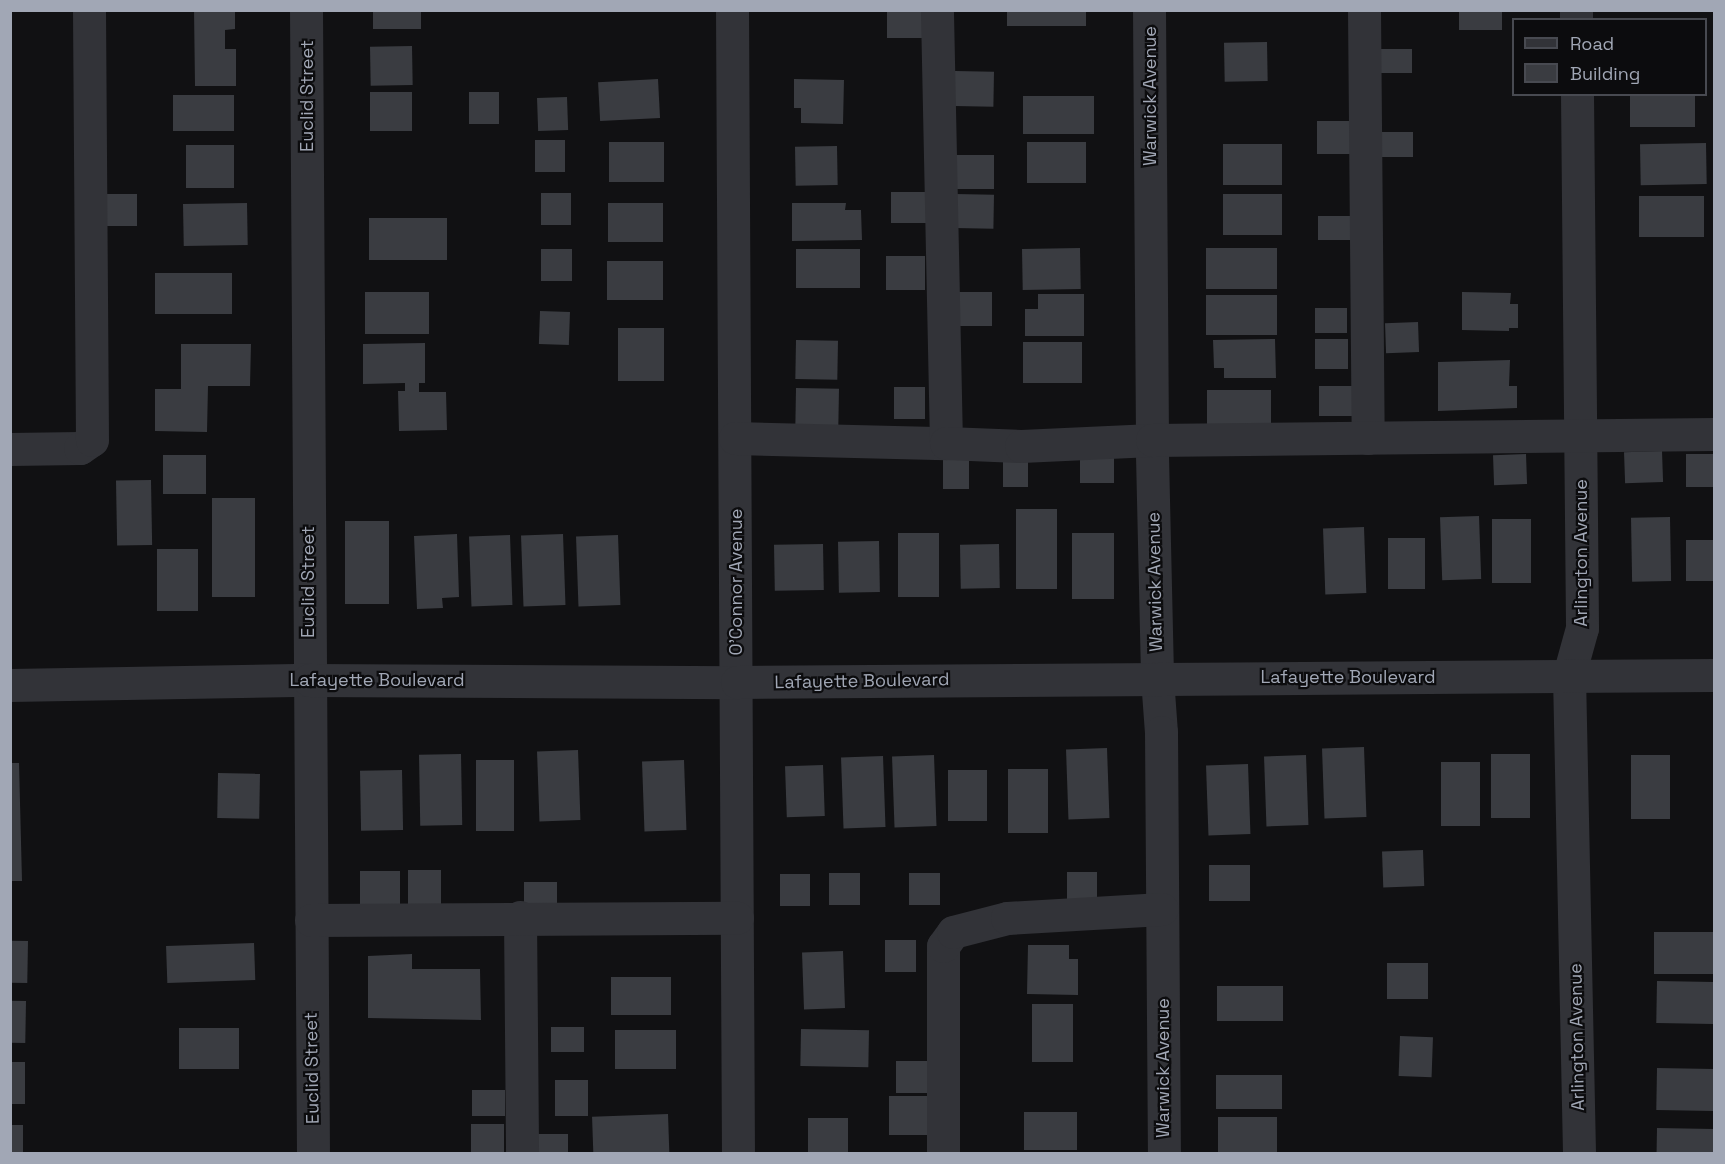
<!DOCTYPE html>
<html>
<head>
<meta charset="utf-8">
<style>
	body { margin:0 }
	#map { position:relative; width:1725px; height:1164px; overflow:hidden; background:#111113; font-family:"Space Grotesk",sans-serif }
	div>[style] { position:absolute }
	.building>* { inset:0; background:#3a3c41; transform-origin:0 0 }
	.minor>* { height:33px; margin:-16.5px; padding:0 16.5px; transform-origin:16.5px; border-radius:16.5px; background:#323338 }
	span { translate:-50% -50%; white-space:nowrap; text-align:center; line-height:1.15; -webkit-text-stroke:4.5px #0c0c0e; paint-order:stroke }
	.street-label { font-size:18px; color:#a1a7b5 }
	.frame { position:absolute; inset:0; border:12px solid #a1a7b5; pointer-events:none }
	.legend { position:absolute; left:1512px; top:18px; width:195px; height:78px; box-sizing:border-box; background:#0c0c0e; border:2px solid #484a51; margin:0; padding:8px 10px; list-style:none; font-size:18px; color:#a1a7b5 }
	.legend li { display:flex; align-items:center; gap:12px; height:30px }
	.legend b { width:30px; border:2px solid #484a51 }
</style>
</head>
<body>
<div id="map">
	<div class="building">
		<i style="clip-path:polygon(194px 10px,235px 10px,235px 29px,225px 30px,225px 49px,236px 49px,236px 86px,195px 86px)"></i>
		<i style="left:373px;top:10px;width:48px;height:19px"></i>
		<i style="left:887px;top:10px;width:35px;height:28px"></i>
		<i style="left:1007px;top:10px;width:79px;height:16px"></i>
		<i style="left:1459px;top:10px;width:43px;height:20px"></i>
		<i style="left:1267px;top:42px;width:39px;height:43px;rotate:89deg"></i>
		<i style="left:412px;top:46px;width:39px;height:42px;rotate:89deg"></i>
		<i style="left:1380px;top:49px;width:32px;height:24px"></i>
		<i style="left:955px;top:71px;width:39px;height:35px;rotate:1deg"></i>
		<i style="left:658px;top:79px;width:39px;height:60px;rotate:87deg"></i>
		<i style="clip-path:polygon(794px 79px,844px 80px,843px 124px,801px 123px,801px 108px,794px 108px)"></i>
		<i style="left:370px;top:92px;width:42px;height:39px"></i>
		<i style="left:469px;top:92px;width:30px;height:32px"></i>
		<i style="left:1630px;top:94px;width:65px;height:33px"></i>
		<i style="left:173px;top:95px;width:61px;height:36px"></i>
		<i style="left:1023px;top:96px;width:71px;height:38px"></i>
		<i style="left:567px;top:97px;width:33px;height:30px;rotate:88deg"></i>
		<i style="left:1317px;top:121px;width:34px;height:33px"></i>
		<i style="left:1381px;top:132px;width:32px;height:25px"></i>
		<i style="left:535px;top:140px;width:30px;height:32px"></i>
		<i style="left:609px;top:142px;width:55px;height:40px"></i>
		<i style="left:1027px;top:142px;width:59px;height:41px"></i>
		<i style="left:1706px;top:143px;width:41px;height:66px;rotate:89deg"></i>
		<i style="left:1282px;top:144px;width:41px;height:59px;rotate:90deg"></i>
		<i style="left:186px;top:145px;width:48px;height:43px"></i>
		<i style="left:837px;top:146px;width:39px;height:42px;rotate:89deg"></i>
		<i style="left:955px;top:155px;width:39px;height:34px"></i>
		<i style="left:926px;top:192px;width:31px;height:35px;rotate:90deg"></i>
		<i style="left:541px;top:193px;width:30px;height:32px"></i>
		<i style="left:107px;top:194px;width:30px;height:32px"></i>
		<i style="left:955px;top:194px;width:39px;height:34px;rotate:1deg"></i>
		<i style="left:1223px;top:194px;width:59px;height:41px"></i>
		<i style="left:1704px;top:196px;width:41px;height:65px;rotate:90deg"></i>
		<i style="left:247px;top:203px;width:42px;height:64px;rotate:89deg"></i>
		<i style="left:608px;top:203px;width:55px;height:39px"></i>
		<i style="clip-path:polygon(792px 203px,846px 203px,845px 210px,861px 210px,862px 240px,792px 241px)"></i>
		<i style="left:1318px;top:216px;width:33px;height:24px"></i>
		<i style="left:369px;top:218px;width:78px;height:42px"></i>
		<i style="left:1080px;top:248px;width:41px;height:58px;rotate:89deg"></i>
		<i style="left:1206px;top:248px;width:71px;height:41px"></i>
		<i style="left:541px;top:249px;width:31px;height:32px"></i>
		<i style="left:796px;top:249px;width:64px;height:39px"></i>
		<i style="left:886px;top:256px;width:39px;height:34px"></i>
		<i style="left:607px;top:261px;width:56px;height:39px"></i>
		<i style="left:155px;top:273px;width:77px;height:41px"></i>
		<i style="left:429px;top:292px;width:42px;height:64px;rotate:90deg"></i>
		<i style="left:953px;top:292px;width:39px;height:34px"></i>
		<i style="clip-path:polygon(1462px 292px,1511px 293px,1510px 304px,1518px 304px,1518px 328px,1509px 328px,1509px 331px,1462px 330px)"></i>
		<i style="clip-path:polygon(1038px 294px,1084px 294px,1084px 336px,1025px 336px,1025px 309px,1038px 309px)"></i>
		<i style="left:1206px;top:295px;width:71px;height:40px"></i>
		<i style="left:1315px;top:308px;width:32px;height:25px"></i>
		<i style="left:540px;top:311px;width:30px;height:33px;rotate:2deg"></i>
		<i style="left:1418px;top:322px;width:30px;height:33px;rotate:88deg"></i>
		<i style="left:618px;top:328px;width:46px;height:53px"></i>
		<i style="clip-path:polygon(1275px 339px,1276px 378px,1224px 378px,1224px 368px,1214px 368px,1213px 340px)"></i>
		<i style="left:1315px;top:339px;width:33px;height:30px"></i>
		<i style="left:796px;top:340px;width:42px;height:39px;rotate:1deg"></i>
		<i style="left:1023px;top:342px;width:59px;height:41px"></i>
		<i style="clip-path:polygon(425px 343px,425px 383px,419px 383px,419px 392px,446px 392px,447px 430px,399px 431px,398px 391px,405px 391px,405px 383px,363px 384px,363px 344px)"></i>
		<i style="clip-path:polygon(181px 344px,251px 344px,250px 386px,208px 386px,207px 432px,155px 431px,155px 389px,181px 389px)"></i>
		<i style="clip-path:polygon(1510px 360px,1509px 386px,1517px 386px,1517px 408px,1438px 411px,1438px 362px)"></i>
		<i style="left:1352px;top:386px;width:30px;height:33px;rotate:90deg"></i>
		<i style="left:894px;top:387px;width:31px;height:32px"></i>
		<i style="left:796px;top:388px;width:43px;height:39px;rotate:1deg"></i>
		<i style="left:1207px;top:390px;width:64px;height:40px"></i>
		<i style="left:1662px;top:451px;width:31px;height:38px;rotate:88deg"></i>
		<i style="left:1080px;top:453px;width:34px;height:30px"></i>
		<i style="left:1526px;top:454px;width:30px;height:33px;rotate:88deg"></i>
		<i style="left:1686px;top:454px;width:28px;height:33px"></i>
		<i style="left:163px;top:455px;width:43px;height:39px"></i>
		<i style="left:1003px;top:455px;width:25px;height:32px"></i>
		<i style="left:943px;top:457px;width:26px;height:32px"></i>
		<i style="left:151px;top:480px;width:65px;height:35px;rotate:89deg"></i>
		<i style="left:212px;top:498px;width:43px;height:99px"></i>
		<i style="left:1016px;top:509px;width:41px;height:80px"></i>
		<i style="left:1479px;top:516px;width:63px;height:39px;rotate:88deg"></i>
		<i style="left:1670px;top:517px;width:64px;height:39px;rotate:89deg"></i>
		<i style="left:1492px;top:519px;width:39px;height:64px"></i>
		<i style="left:345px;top:521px;width:44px;height:83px"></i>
		<i style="left:1364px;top:527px;width:66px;height:41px;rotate:88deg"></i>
		<i style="left:898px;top:533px;width:41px;height:64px"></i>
		<i style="left:1072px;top:533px;width:42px;height:66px"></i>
		<i style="clip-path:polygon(457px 534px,459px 597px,442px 598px,443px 608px,417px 609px,414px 536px)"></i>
		<i style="left:563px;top:534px;width:71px;height:42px;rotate:88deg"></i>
		<i style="left:510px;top:535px;width:70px;height:41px;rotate:88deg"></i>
		<i style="left:618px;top:535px;width:70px;height:42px;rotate:88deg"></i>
		<i style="left:1388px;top:538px;width:37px;height:51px"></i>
		<i style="left:1686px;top:540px;width:28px;height:41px"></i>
		<i style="left:879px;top:541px;width:51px;height:41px;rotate:89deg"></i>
		<i style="left:823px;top:544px;width:46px;height:49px;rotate:89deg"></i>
		<i style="left:999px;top:544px;width:44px;height:39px;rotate:89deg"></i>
		<i style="left:157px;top:549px;width:41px;height:62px"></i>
		<i style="left:1364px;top:747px;width:70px;height:42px;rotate:88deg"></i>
		<i style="left:1107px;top:748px;width:70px;height:41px;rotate:88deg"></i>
		<i style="left:578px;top:750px;width:70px;height:41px;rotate:88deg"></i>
		<i style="left:461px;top:754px;width:71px;height:42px;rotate:89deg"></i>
		<i style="left:1491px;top:754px;width:39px;height:64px"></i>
		<i style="left:934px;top:755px;width:71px;height:42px;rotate:88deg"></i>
		<i style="left:1306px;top:755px;width:70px;height:42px;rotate:88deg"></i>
		<i style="left:1631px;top:755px;width:39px;height:64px"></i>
		<i style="left:883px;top:756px;width:71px;height:42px;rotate:88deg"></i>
		<i style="left:476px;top:760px;width:38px;height:71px"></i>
		<i style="left:684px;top:760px;width:70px;height:42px;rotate:88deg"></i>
		<i style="left:1441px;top:762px;width:39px;height:64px"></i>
		<i style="clip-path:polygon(10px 763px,19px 763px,22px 881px,10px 881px)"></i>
		<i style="left:1248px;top:764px;width:70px;height:42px;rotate:88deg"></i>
		<i style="left:823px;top:765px;width:51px;height:38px;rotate:88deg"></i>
		<i style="left:1008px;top:769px;width:40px;height:64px"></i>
		<i style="left:402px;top:770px;width:60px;height:42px;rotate:89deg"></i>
		<i style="left:948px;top:770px;width:39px;height:51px"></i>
		<i style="left:218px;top:773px;width:42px;height:45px;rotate:1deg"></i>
		<i style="left:1423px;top:850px;width:36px;height:41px;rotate:88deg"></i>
		<i style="left:1250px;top:865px;width:36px;height:41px;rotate:90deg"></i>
		<i style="left:408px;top:870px;width:33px;height:35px"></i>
		<i style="left:360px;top:871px;width:40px;height:36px"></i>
		<i style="left:1067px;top:872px;width:30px;height:32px"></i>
		<i style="left:829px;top:873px;width:31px;height:32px"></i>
		<i style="left:909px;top:873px;width:31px;height:32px"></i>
		<i style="left:780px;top:874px;width:30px;height:32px"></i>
		<i style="left:524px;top:882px;width:33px;height:26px"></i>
		<i style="left:1654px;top:932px;width:59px;height:42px"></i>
		<i style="left:885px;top:940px;width:31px;height:32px"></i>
		<i style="left:28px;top:941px;width:42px;height:18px;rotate:91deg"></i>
		<i style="left:254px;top:943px;width:37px;height:88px;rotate:88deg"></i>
		<i style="clip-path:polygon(1028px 945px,1069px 945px,1069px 959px,1078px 959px,1078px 995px,1027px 994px)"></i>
		<i style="left:843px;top:951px;width:57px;height:41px;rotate:88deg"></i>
		<i style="clip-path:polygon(412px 954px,412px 969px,480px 969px,481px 1020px,368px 1018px,368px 956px)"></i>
		<i style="left:1387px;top:963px;width:41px;height:36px"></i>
		<i style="left:611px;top:977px;width:60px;height:38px"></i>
		<i style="left:1657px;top:981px;width:57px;height:42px;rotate:1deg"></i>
		<i style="left:1217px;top:986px;width:66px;height:35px"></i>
		<i style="left:26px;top:1001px;width:42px;height:16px;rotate:91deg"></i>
		<i style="left:1032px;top:1004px;width:41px;height:58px"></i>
		<i style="left:551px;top:1027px;width:33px;height:25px"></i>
		<i style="left:239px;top:1028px;width:41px;height:60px;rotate:90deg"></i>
		<i style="left:801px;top:1029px;width:68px;height:37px;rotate:1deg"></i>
		<i style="left:615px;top:1030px;width:61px;height:39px"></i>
		<i style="left:1400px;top:1036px;width:33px;height:40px;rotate:2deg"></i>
		<i style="left:896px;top:1061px;width:31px;height:32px"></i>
		<i style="left:10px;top:1062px;width:15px;height:42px"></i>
		<i style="left:1657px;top:1068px;width:57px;height:42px;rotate:1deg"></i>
		<i style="left:1216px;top:1075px;width:66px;height:34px"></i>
		<i style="left:555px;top:1080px;width:33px;height:36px"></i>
		<i style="left:472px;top:1090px;width:33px;height:26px"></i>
		<i style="left:889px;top:1096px;width:38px;height:39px"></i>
		<i style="left:1024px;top:1112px;width:53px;height:38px"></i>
		<i style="left:668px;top:1114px;width:38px;height:76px;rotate:88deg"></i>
		<i style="left:1218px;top:1117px;width:59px;height:37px"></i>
		<i style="left:808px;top:1118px;width:40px;height:36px"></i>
		<i style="left:471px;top:1124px;width:33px;height:30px"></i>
		<i style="left:10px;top:1125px;width:13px;height:29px"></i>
		<i style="left:1657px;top:1128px;width:57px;height:26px;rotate:1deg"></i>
		<i style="left:535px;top:1134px;width:33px;height:20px"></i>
	</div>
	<div class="minor">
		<i style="left:306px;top:10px;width:1144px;rotate:89.65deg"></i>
		<i style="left:732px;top:10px;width:1144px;rotate:89.7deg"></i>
		<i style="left:1149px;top:10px;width:445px;rotate:89.6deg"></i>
		<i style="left:1152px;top:455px;width:223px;rotate:88.7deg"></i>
		<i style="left:1157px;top:678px;width:54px;rotate:85.8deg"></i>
		<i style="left:1161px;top:732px;width:422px;rotate:89.6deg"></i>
		<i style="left:1364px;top:10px;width:428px;rotate:89.5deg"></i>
		<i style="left:1576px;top:10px;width:10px;rotate:90deg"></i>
		<i style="left:1577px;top:94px;width:534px;rotate:89.46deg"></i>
		<i style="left:1582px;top:628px;width:49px;rotate:105.5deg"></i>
		<i style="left:1569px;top:675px;width:479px;rotate:88.8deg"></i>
		<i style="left:735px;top:438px;width:211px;rotate:1.4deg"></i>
		<i style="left:946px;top:443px;width:433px;rotate:-91.2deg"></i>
		<i style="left:946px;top:443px;width:75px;rotate:2.3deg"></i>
		<i style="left:1021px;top:446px;width:131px;rotate:-2.6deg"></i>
		<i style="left:1152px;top:440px;width:562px;rotate:-0.61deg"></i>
		<i style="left:10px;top:449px;width:70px;rotate:-0.8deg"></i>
		<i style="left:80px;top:448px;width:14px;rotate:-34deg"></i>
		<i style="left:92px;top:440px;width:430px;rotate:-90.4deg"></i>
		<i style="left:10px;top:685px;width:299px;rotate:-1deg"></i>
		<i style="left:309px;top:680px;width:428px;rotate:0.3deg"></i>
		<i style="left:737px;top:682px;width:977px;rotate:-0.41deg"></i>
		<i style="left:520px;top:917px;width:237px;rotate:89.5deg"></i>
		<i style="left:311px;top:920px;width:426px;rotate:-0.3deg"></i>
		<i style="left:943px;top:1154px;width:208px;rotate:-90deg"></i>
		<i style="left:943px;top:946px;width:17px;rotate:-54deg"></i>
		<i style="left:953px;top:932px;width:56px;rotate:-14.5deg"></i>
		<i style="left:1007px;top:918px;width:155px;rotate:-3.3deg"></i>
	</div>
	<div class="street-label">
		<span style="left:307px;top:96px;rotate:-90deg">Euclid Street</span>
		<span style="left:1150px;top:96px;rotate:-90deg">Warwick Avenue</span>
		<span style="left:1581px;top:553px;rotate:-90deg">Arlington Avenue</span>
		<span style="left:308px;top:582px;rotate:-90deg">Euclid Street</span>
		<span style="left:736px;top:582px;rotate:-90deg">O'Connor Avenue</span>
		<span style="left:1155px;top:582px;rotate:-91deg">Warwick Avenue</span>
		<span style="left:1348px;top:677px">Lafayette Boulevard</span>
		<span style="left:377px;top:680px">Lafayette Boulevard</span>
		<span style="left:862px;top:681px;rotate:-1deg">Lafayette Boulevard</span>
		<span style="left:1577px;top:1037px;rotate:-91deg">Arlington Avenue</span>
		<span style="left:312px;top:1068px;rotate:-91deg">Euclid Street</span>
		<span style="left:1163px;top:1068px;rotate:-90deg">Warwick Avenue</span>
	</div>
	<div class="frame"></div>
	<ul class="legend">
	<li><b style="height:8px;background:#323338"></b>Road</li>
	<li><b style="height:16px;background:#3a3c41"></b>Building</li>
	</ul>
</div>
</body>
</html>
